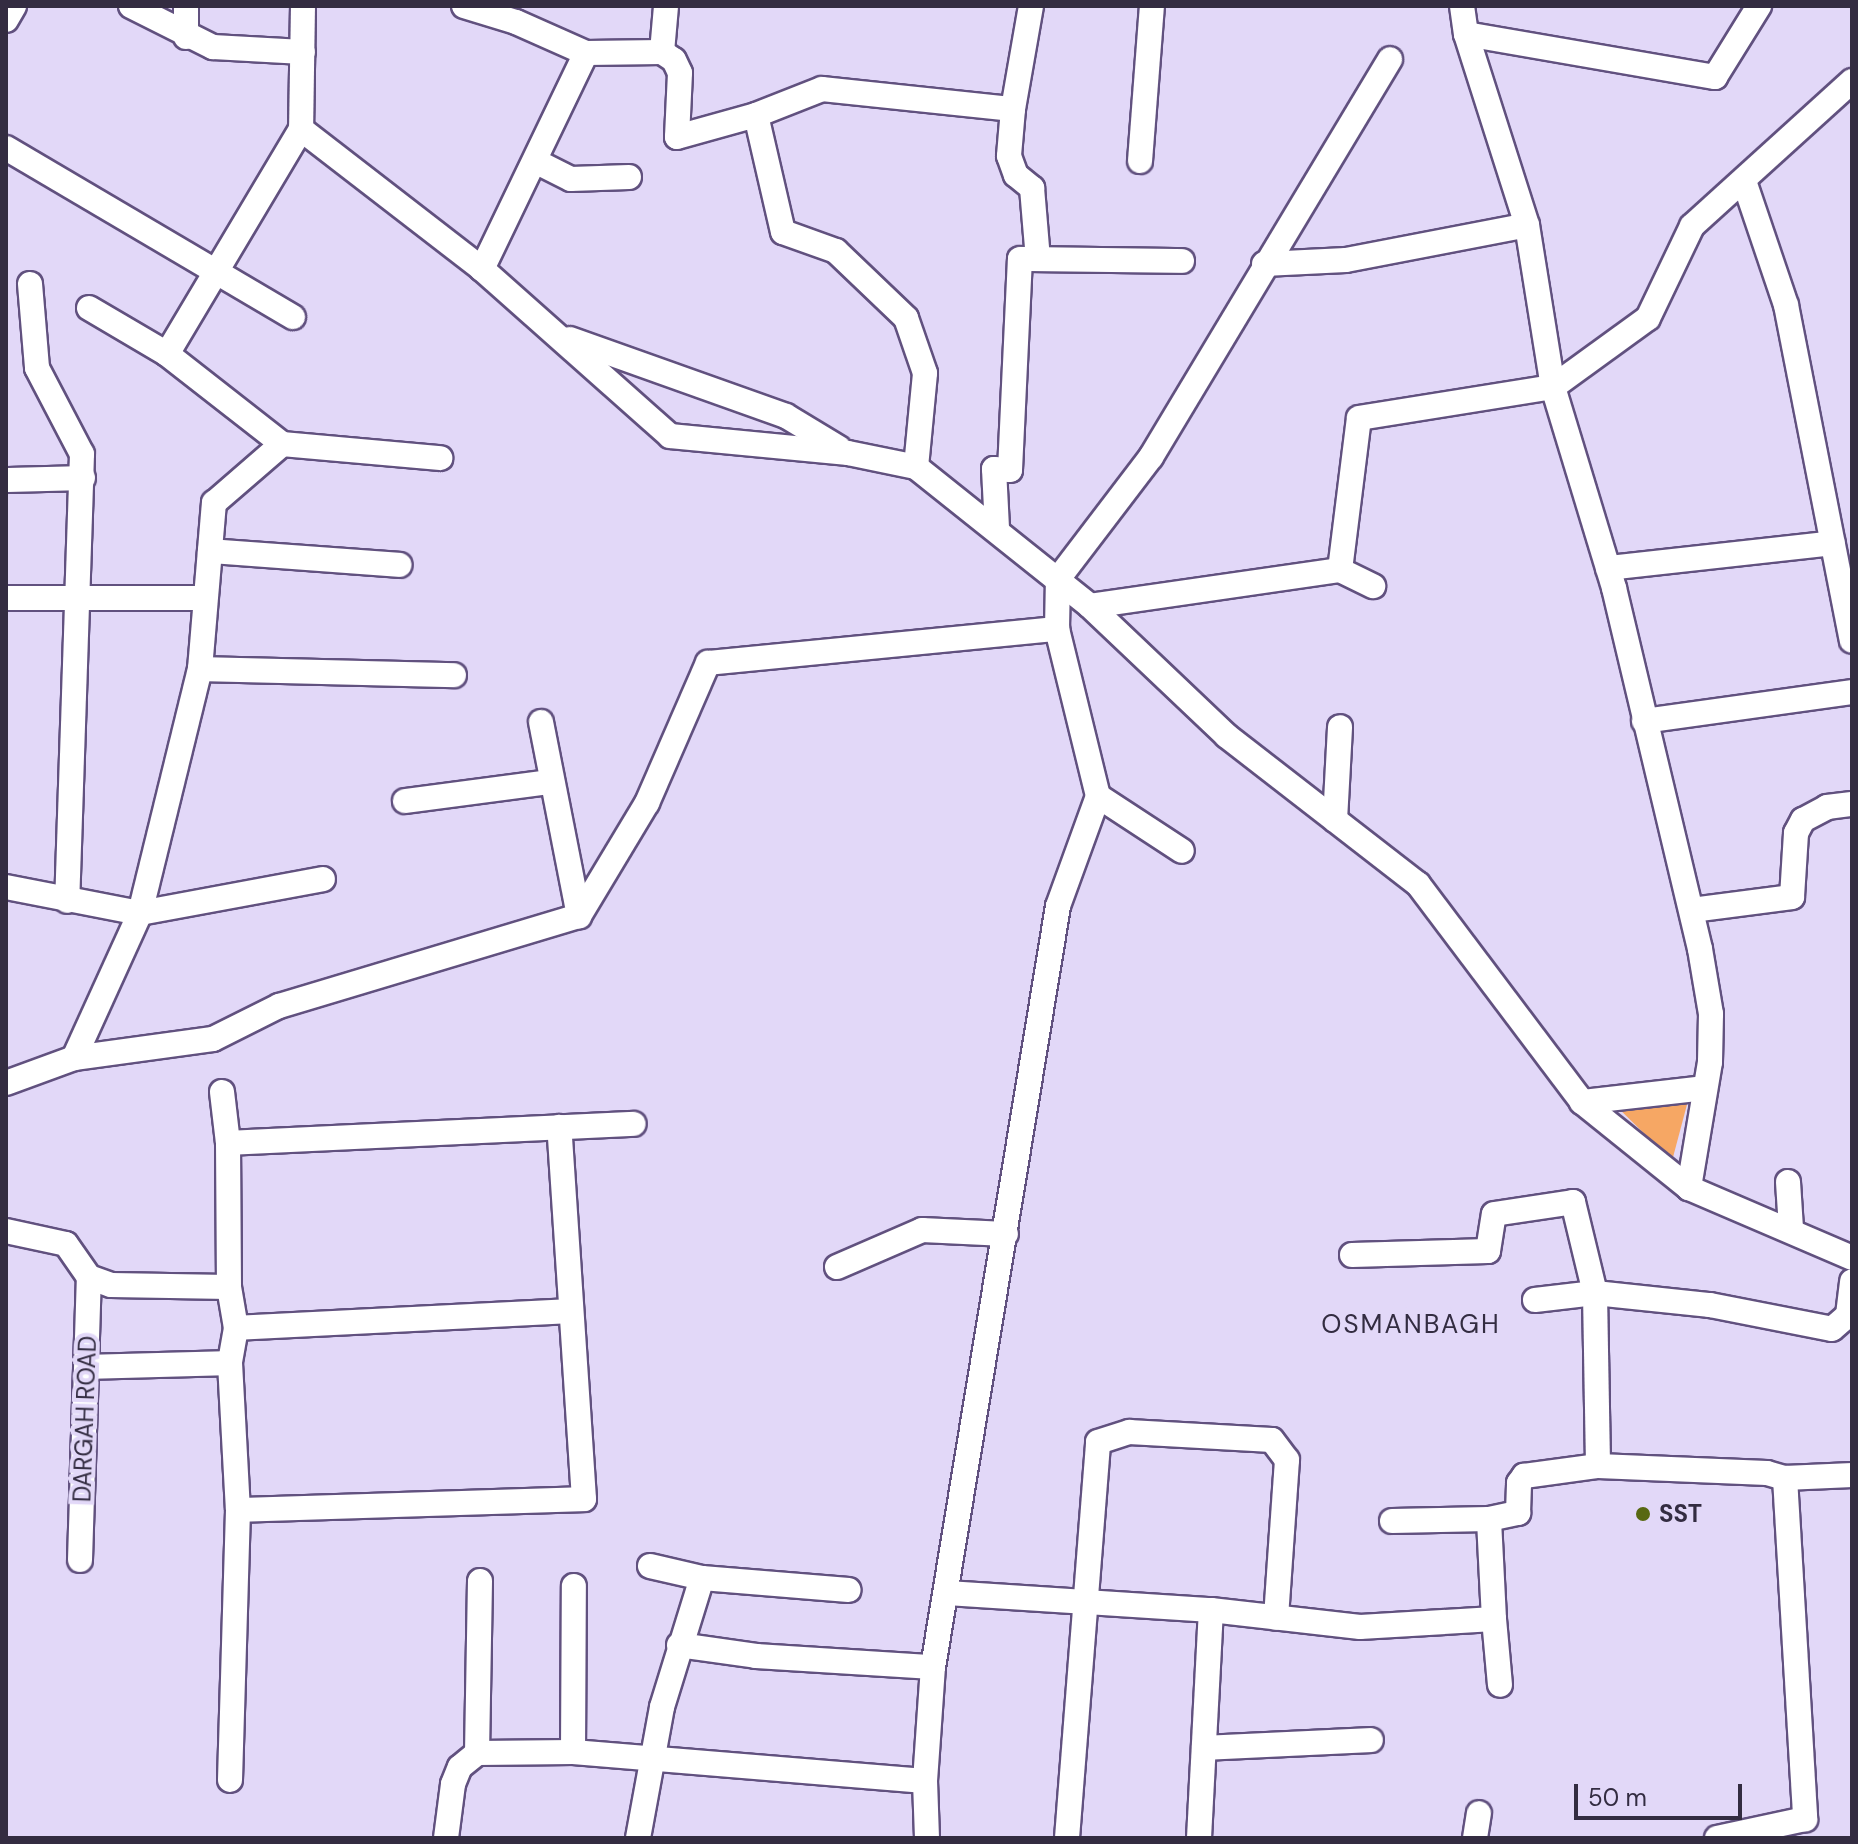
<!DOCTYPE html>
<html>
<head>
<meta charset="utf-8">
<style>
	body { margin:0 }
	#map { position:relative; width:1858px; height:1844px; overflow:hidden; background:#e2d8f8; font-family:"DM Sans",sans-serif }
	div>[style] { position:absolute }
	.green>* { inset:0; background:#f6a764 }
	.roads { filter:drop-shadow(2px 0 #61517f) drop-shadow(-2px 0 #61517f) drop-shadow(0 2px #61517f) drop-shadow(0 -2px #61517f) }
	.street>* { height:24px; margin:-12px; padding:0 12px; transform-origin:12px; border-radius:12px; background:#fff }
	.dots>* { width:22px; height:22px; translate:-50% -50%; box-sizing:border-box; border:4px solid #e2d8f8; border-radius:50% }
	span { translate:-50% -50%; white-space:nowrap; text-align:center; line-height:1.15; -webkit-text-stroke:8px #e2d8f8; paint-order:stroke }
	.street-label { font-size:24px; color:#332c41 }
	.poi-label { font-size:24px; color:#332c41; font-weight:700 }
	.left { translate:0 -50%; text-align:left }
	.neighbourhood-label { font-size:26px; color:#332c41; letter-spacing:2px }
	.frame { position:absolute; inset:0; border:8px solid #332c41; pointer-events:none }
	.scale { position:absolute; left:1574px; top:1784px; width:168px; height:36px; box-sizing:border-box; border:4px solid #332c41; border-top:0; padding-left:10px; font-size:24px; line-height:28px; white-space:nowrap; color:#332c41; -webkit-text-stroke:6px #e2d8f8; paint-order:stroke }
</style>
</head>
<body>
<div id="map">
	<div class="green">
		<i style="clip-path:polygon(1693px 1082px,1672px 1161px,1603px 1093px)"></i>
	</div>
	<div class="roads">
		<div class="street">
			<i style="left:131px;top:6px;width:92px;rotate:26.6deg"></i>
			<i style="left:213px;top:47px;width:90px;rotate:3.2deg"></i>
			<i style="left:303px;top:6px;width:123px;rotate:90.9deg"></i>
			<i style="left:301px;top:129px;width:229px;rotate:37.7deg"></i>
			<i style="left:482px;top:269px;width:251px;rotate:41.6deg"></i>
			<i style="left:670px;top:436px;width:179px;rotate:5.5deg"></i>
			<i style="left:848px;top:453px;width:69px;rotate:11.6deg"></i>
			<i style="left:916px;top:467px;width:223px;rotate:38.6deg"></i>
			<i style="left:1090px;top:606px;width:189px;rotate:43.5deg"></i>
			<i style="left:1227px;top:736px;width:242px;rotate:37.8deg"></i>
			<i style="left:1418px;top:884px;width:273px;rotate:53deg"></i>
			<i style="left:1582px;top:1102px;width:137px;rotate:38.8deg"></i>
			<i style="left:1689px;top:1188px;width:177px;rotate:23.2deg"></i>
			<i style="left:464px;top:6px;width:54px;rotate:17.1deg"></i>
			<i style="left:516px;top:22px;width:77px;rotate:23.9deg"></i>
			<i style="left:586px;top:53px;width:240px;rotate:115.7deg"></i>
			<i style="left:1462px;top:6px;width:28px;rotate:82deg"></i>
			<i style="left:1466px;top:34px;width:201px;rotate:72.3deg"></i>
			<i style="left:1527px;top:225px;width:164px;rotate:80.9deg"></i>
			<i style="left:1553px;top:387px;width:210px;rotate:73.1deg"></i>
			<i style="left:1614px;top:588px;width:371px;rotate:76.6deg"></i>
			<i style="left:1700px;top:949px;width:66px;rotate:80.4deg"></i>
			<i style="left:1711px;top:1014px;width:48px;rotate:91.2deg"></i>
			<i style="left:1710px;top:1062px;width:128px;rotate:99.5deg"></i>
			<i style="left:6px;top:20px;width:16px;rotate:-60deg"></i>
			<i style="left:1466px;top:34px;width:253px;rotate:9.8deg"></i>
			<i style="left:1715px;top:77px;width:84px;rotate:-58.2deg"></i>
			<i style="left:186px;top:37px;width:31px;rotate:-90deg"></i>
			<i style="left:662px;top:52px;width:46px;rotate:-85deg"></i>
			<i style="left:586px;top:53px;width:76px;rotate:-0.8deg"></i>
			<i style="left:662px;top:52px;width:14px;rotate:34deg"></i>
			<i style="left:674px;top:60px;width:14px;rotate:65deg"></i>
			<i style="left:680px;top:73px;width:64px;rotate:92.7deg"></i>
			<i style="left:677px;top:137px;width:82px;rotate:-15.6deg"></i>
			<i style="left:1013px;top:109px;width:47px;rotate:94.9deg"></i>
			<i style="left:1009px;top:156px;width:20px;rotate:70deg"></i>
			<i style="left:1016px;top:175px;width:21px;rotate:39deg"></i>
			<i style="left:1032px;top:188px;width:71px;rotate:85.2deg"></i>
			<i style="left:6px;top:148px;width:333px;rotate:30.5deg"></i>
			<i style="left:535px;top:161px;width:40px;rotate:26.6deg"></i>
			<i style="left:571px;top:179px;width:58px;rotate:-2deg"></i>
			<i style="left:1140px;top:161px;width:155px;rotate:-85.6deg"></i>
			<i style="left:1744px;top:181px;width:131px;rotate:71.3deg"></i>
			<i style="left:1786px;top:305px;width:342px;rotate:78.9deg"></i>
			<i style="left:1264px;top:264px;width:82px;rotate:-2.8deg"></i>
			<i style="left:1346px;top:260px;width:184px;rotate:-10.9deg"></i>
			<i style="left:30px;top:284px;width:84px;rotate:85.2deg"></i>
			<i style="left:37px;top:368px;width:97px;rotate:62.4deg"></i>
			<i style="left:82px;top:454px;width:447px;rotate:91.9deg"></i>
			<i style="left:89px;top:308px;width:91px;rotate:30.5deg"></i>
			<i style="left:167px;top:354px;width:146px;rotate:38deg"></i>
			<i style="left:570px;top:339px;width:229px;rotate:19.6deg"></i>
			<i style="left:786px;top:416px;width:62px;rotate:31.1deg"></i>
			<i style="left:167px;top:354px;width:262px;rotate:-59.2deg"></i>
			<i style="left:916px;top:467px;width:94px;rotate:-84.5deg"></i>
			<i style="left:925px;top:373px;width:58px;rotate:-109.1deg"></i>
			<i style="left:906px;top:318px;width:97px;rotate:-136.3deg"></i>
			<i style="left:836px;top:251px;width:56px;rotate:-160.3deg"></i>
			<i style="left:783px;top:232px;width:120px;rotate:-103deg"></i>
			<i style="left:756px;top:115px;width:71px;rotate:-21.5deg"></i>
			<i style="left:822px;top:89px;width:192px;rotate:6deg"></i>
			<i style="left:1013px;top:109px;width:105px;rotate:-80.1deg"></i>
			<i style="left:6px;top:480px;width:77px;rotate:-1.5deg"></i>
			<i style="left:997px;top:528px;width:59px;rotate:-92.9deg"></i>
			<i style="left:994px;top:469px;width:16px;rotate:4deg"></i>
			<i style="left:1010px;top:470px;width:211px;rotate:-87.3deg"></i>
			<i style="left:1020px;top:259px;width:162px;rotate:0.7deg"></i>
			<i style="left:210px;top:551px;width:190px;rotate:4.2deg"></i>
			<i style="left:1608px;top:568px;width:226px;rotate:-6.3deg"></i>
			<i style="left:1340px;top:570px;width:37px;rotate:26deg"></i>
			<i style="left:6px;top:598px;width:199px"></i>
			<i style="left:1090px;top:606px;width:253px;rotate:-8.2deg"></i>
			<i style="left:1340px;top:570px;width:153px;rotate:-82.9deg"></i>
			<i style="left:1359px;top:418px;width:196px;rotate:-9.1deg"></i>
			<i style="left:1553px;top:387px;width:117px;rotate:-36deg"></i>
			<i style="left:1648px;top:318px;width:102px;rotate:-64.4deg"></i>
			<i style="left:1692px;top:226px;width:216px;rotate:-42.2deg"></i>
			<i style="left:200px;top:669px;width:254px;rotate:1.4deg"></i>
			<i style="left:1644px;top:721px;width:210px;rotate:-7.9deg"></i>
			<i style="left:541px;top:722px;width:198px;rotate:78.9deg"></i>
			<i style="left:1098px;top:796px;width:100px;rotate:33.2deg"></i>
			<i style="left:405px;top:801px;width:146px;rotate:-7.5deg"></i>
			<i style="left:1335px;top:820px;width:93px;rotate:-86.9deg"></i>
			<i style="left:6px;top:887px;width:136px;rotate:11deg"></i>
			<i style="left:140px;top:913px;width:186px;rotate:-10.5deg"></i>
			<i style="left:1692px;top:910px;width:101px;rotate:-7.4deg"></i>
			<i style="left:1792px;top:897px;width:64px;rotate:-86.4deg"></i>
			<i style="left:1796px;top:833px;width:15px;rotate:-62deg"></i>
			<i style="left:1803px;top:820px;width:27px;rotate:-28deg"></i>
			<i style="left:1827px;top:807px;width:25px;rotate:-7deg"></i>
			<i style="left:74px;top:1058px;width:159px;rotate:-65.5deg"></i>
			<i style="left:140px;top:913px;width:251px;rotate:-76.2deg"></i>
			<i style="left:200px;top:669px;width:167px;rotate:-85.2deg"></i>
			<i style="left:214px;top:503px;width:90px;rotate:-40.9deg"></i>
			<i style="left:282px;top:444px;width:159px;rotate:5.1deg"></i>
			<i style="left:6px;top:1083px;width:72px;rotate:-20.2deg"></i>
			<i style="left:74px;top:1058px;width:140px;rotate:-7.8deg"></i>
			<i style="left:213px;top:1039px;width:74px;rotate:-26.6deg"></i>
			<i style="left:279px;top:1006px;width:313px;rotate:-16.7deg"></i>
			<i style="left:579px;top:916px;width:132px;rotate:-59deg"></i>
			<i style="left:647px;top:803px;width:153px;rotate:-66.5deg"></i>
			<i style="left:708px;top:663px;width:351px;rotate:-5.6deg"></i>
			<i style="left:222px;top:1092px;width:51px;rotate:83.3deg"></i>
			<i style="left:228px;top:1143px;width:144px;rotate:89.6deg"></i>
			<i style="left:229px;top:1287px;width:42px;rotate:80.3deg"></i>
			<i style="left:236px;top:1328px;width:36px;rotate:100deg"></i>
			<i style="left:230px;top:1363px;width:147px;rotate:86.9deg"></i>
			<i style="left:238px;top:1510px;width:270px;rotate:91.7deg"></i>
			<i style="left:1582px;top:1102px;width:123px;rotate:-6.5deg"></i>
			<i style="left:228px;top:1143px;width:406px;rotate:-2.7deg"></i>
			<i style="left:1788px;top:1182px;width:47px;rotate:86.3deg"></i>
			<i style="left:6px;top:1231px;width:61px;rotate:12.2deg"></i>
			<i style="left:66px;top:1244px;width:40px;rotate:55.1deg"></i>
			<i style="left:89px;top:1277px;width:23px;rotate:20deg"></i>
			<i style="left:111px;top:1285px;width:118px;rotate:1deg"></i>
			<i style="left:1352px;top:1255px;width:136px;rotate:-1.7deg"></i>
			<i style="left:1488px;top:1251px;width:37px;rotate:-81deg"></i>
			<i style="left:1494px;top:1214px;width:80px;rotate:-8.6deg"></i>
			<i style="left:1573px;top:1202px;width:94px;rotate:76.4deg"></i>
			<i style="left:1595px;top:1293px;width:116px;rotate:6deg"></i>
			<i style="left:1710px;top:1305px;width:124px;rotate:11.1deg"></i>
			<i style="left:1832px;top:1329px;width:21px;rotate:-41deg"></i>
			<i style="left:1848px;top:1315px;width:34px;rotate:-83deg"></i>
			<i style="left:837px;top:1267px;width:93px;rotate:-23.5deg"></i>
			<i style="left:922px;top:1230px;width:84px;rotate:2.7deg"></i>
			<i style="left:1535px;top:1300px;width:60px;rotate:-6.7deg"></i>
			<i style="left:1595px;top:1293px;width:173px;rotate:89deg"></i>
			<i style="left:1598px;top:1466px;width:169px;rotate:2.4deg"></i>
			<i style="left:1767px;top:1473px;width:19px;rotate:16deg"></i>
			<i style="left:1785px;top:1478px;width:342px;rotate:86.6deg"></i>
			<i style="left:1805px;top:1819px;width:90px;rotate:167.8deg"></i>
			<i style="left:236px;top:1328px;width:334px;rotate:-2.9deg"></i>
			<i style="left:87px;top:1367px;width:143px;rotate:-1.6deg"></i>
			<i style="left:1785px;top:1478px;width:67px;rotate:-2.6deg"></i>
			<i style="left:238px;top:1510px;width:346px;rotate:-1.8deg"></i>
			<i style="left:584px;top:1499px;width:373px;rotate:-93.8deg"></i>
			<i style="left:1392px;top:1521px;width:97px;rotate:-1.2deg"></i>
			<i style="left:80px;top:1560px;width:283px;rotate:-88.2deg"></i>
			<i style="left:650px;top:1566px;width:53px;rotate:13deg"></i>
			<i style="left:702px;top:1578px;width:147px;rotate:4.7deg"></i>
			<i style="left:947px;top:1593px;width:265px;rotate:3.7deg"></i>
			<i style="left:1211px;top:1610px;width:150px;rotate:6.5deg"></i>
			<i style="left:1360px;top:1627px;width:134px;rotate:-3.4deg"></i>
			<i style="left:1494px;top:1619px;width:100px;rotate:-92.9deg"></i>
			<i style="left:1489px;top:1519px;width:30px;rotate:-12deg"></i>
			<i style="left:1518px;top:1513px;width:30px;rotate:-88deg"></i>
			<i style="left:1519px;top:1483px;width:9px;rotate:-54deg"></i>
			<i style="left:1524px;top:1476px;width:75px;rotate:-7.7deg"></i>
			<i style="left:1494px;top:1619px;width:66px;rotate:84.8deg"></i>
			<i style="left:679px;top:1645px;width:78px;rotate:8.1deg"></i>
			<i style="left:756px;top:1656px;width:177px;rotate:3.6deg"></i>
			<i style="left:1204px;top:1748px;width:167px;rotate:-2.7deg"></i>
			<i style="left:573px;top:1752px;width:166px;rotate:-89.7deg"></i>
			<i style="left:477px;top:1753px;width:172px;rotate:-89deg"></i>
			<i style="left:446px;top:1838px;width:54px;rotate:-82.6deg"></i>
			<i style="left:453px;top:1784px;width:18px;rotate:-68deg"></i>
			<i style="left:460px;top:1767px;width:22px;rotate:-39deg"></i>
			<i style="left:477px;top:1753px;width:96px;rotate:-0.6deg"></i>
			<i style="left:573px;top:1752px;width:353px;rotate:4.7deg"></i>
			<i style="left:638px;top:1838px;width:133px;rotate:-79.6deg"></i>
			<i style="left:662px;top:1707px;width:135px;rotate:-72.8deg"></i>
			<i style="left:927px;top:1838px;width:57px;rotate:-92deg"></i>
			<i style="left:925px;top:1781px;width:114px;rotate:-86deg"></i>
			<i style="left:933px;top:1667px;width:771px;rotate:-80.67deg"></i>
			<i style="left:1058px;top:906px;width:117px;rotate:-70deg"></i>
			<i style="left:1098px;top:796px;width:172px;rotate:-103.8deg"></i>
			<i style="left:1057px;top:629px;width:50px;rotate:-88.9deg"></i>
			<i style="left:1058px;top:579px;width:153px;rotate:-52.7deg"></i>
			<i style="left:1151px;top:457px;width:464px;rotate:-59deg"></i>
			<i style="left:1067px;top:1838px;width:397px;rotate:-85.5deg"></i>
			<i style="left:1098px;top:1442px;width:33px;rotate:-18deg"></i>
			<i style="left:1129px;top:1432px;width:143px;rotate:3.2deg"></i>
			<i style="left:1272px;top:1440px;width:25px;rotate:53deg"></i>
			<i style="left:1287px;top:1460px;width:158px;rotate:94deg"></i>
			<i style="left:1199px;top:1838px;width:228px;rotate:-87deg"></i>
			<i style="left:1475px;top:1838px;width:25px;rotate:-81deg"></i>
		</div>
	</div>
	<div class="dots">
		<i style="left:1643px;top:1514px;background:#586812"></i>
	</div>
	<div class="street-label">
		<span style="left:85px;top:1419px;rotate:-88deg">DARGAH ROAD</span>
	</div>
	<div class="poi-label">
		<span class="left" style="left:1659px;top:1514px">SST</span>
	</div>
	<div class="neighbourhood-label">
		<span style="left:1411px;top:1325px">OSMANBAGH</span>
	</div>
	<div class="frame"></div>
	<div class="scale">50 m</div>
</div>
</body>
</html>
